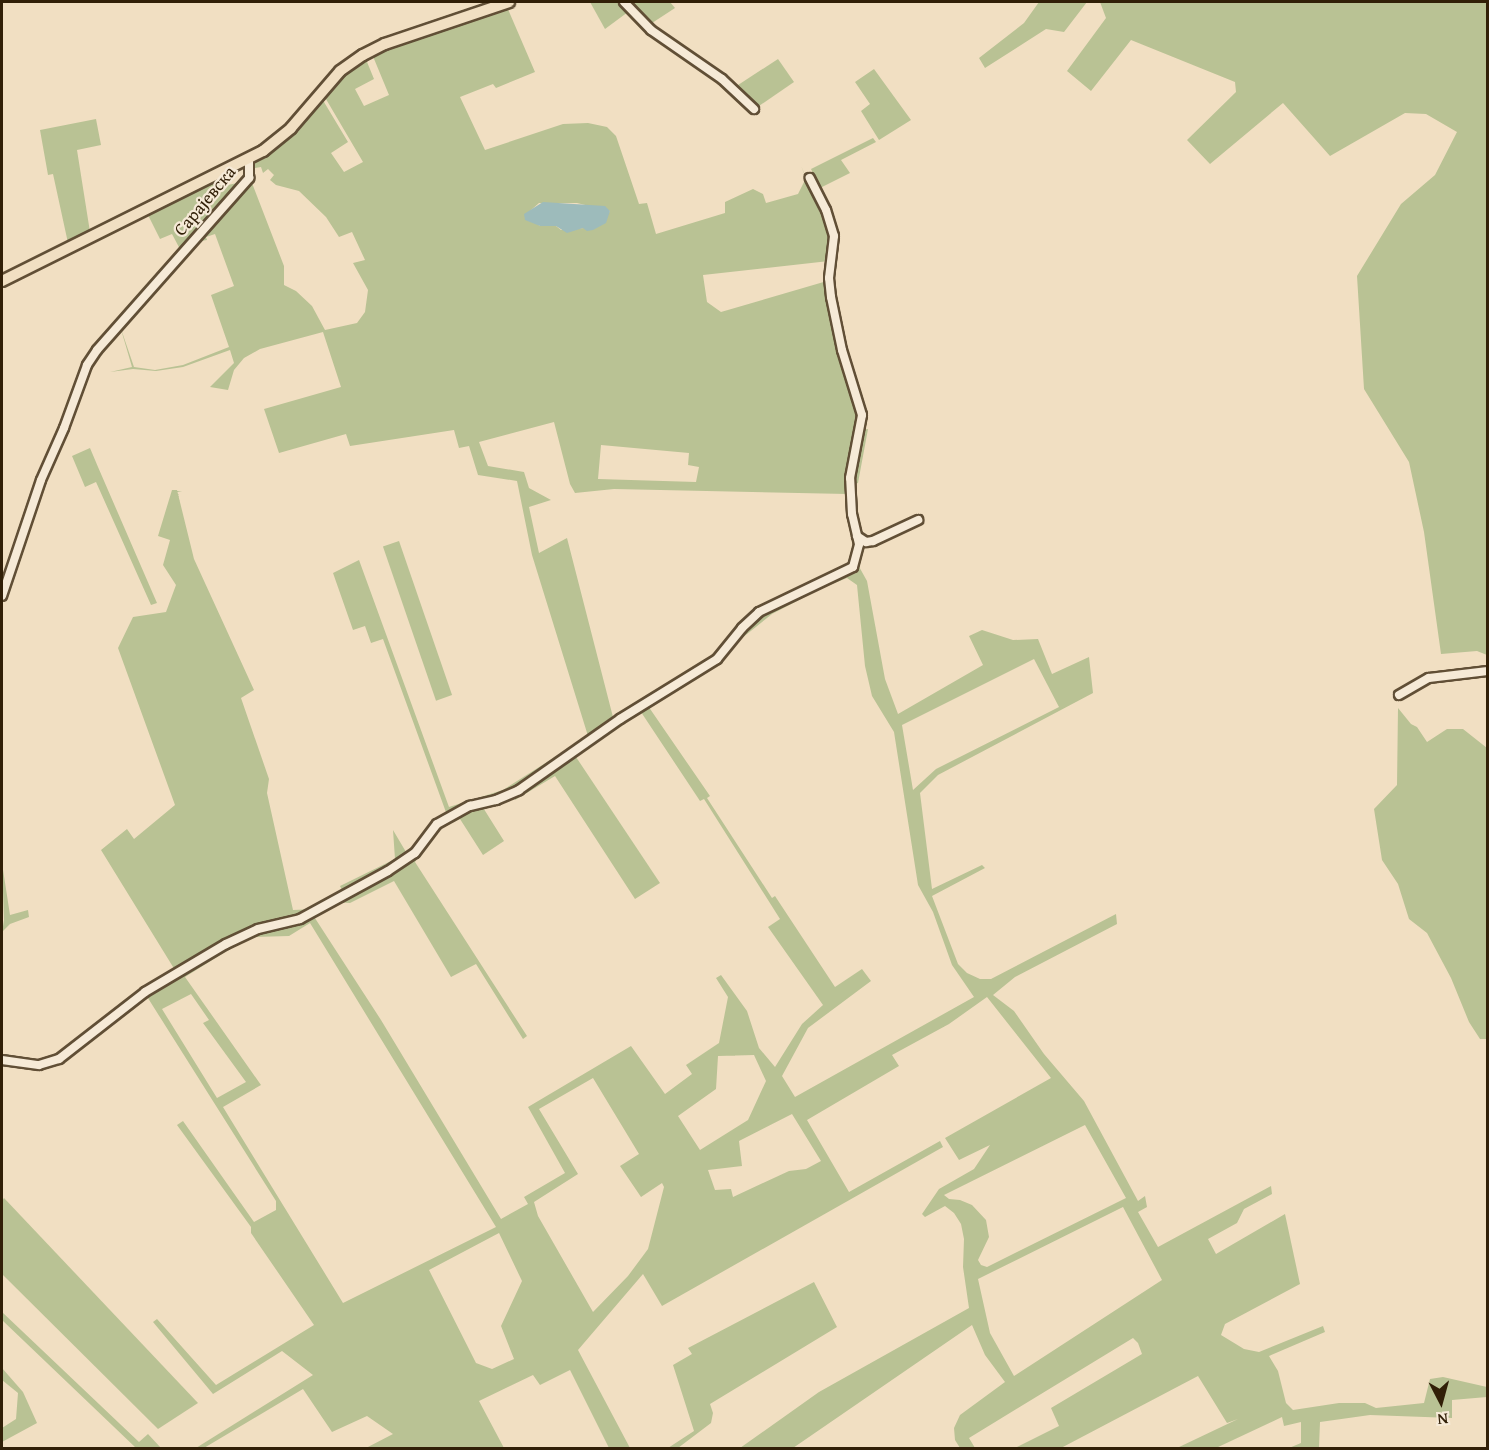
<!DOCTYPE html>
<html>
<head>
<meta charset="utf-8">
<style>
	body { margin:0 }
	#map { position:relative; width:1489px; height:1450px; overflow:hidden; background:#f1dfc2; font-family:"Gentium Book Plus",serif }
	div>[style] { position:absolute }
	.green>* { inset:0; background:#b9c294; transform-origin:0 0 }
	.water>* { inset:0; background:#9dbbbb }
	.roads { filter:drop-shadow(2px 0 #614f36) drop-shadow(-2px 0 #614f36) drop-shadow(0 2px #614f36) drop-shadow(0 -2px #614f36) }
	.minor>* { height:8px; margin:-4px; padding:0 4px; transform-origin:4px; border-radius:4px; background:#f6ead7 }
	.major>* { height:10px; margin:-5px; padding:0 5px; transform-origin:5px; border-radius:5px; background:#f1dfc2 }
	span { translate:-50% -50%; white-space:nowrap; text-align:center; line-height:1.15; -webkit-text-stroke:4.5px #f6ead7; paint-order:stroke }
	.street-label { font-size:18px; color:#311f07 }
	.frame { position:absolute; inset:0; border:3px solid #311f07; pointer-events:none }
	.north { position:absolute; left:1411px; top:1372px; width:60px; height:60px; -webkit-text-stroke:4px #f6ead7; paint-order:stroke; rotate:174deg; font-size:16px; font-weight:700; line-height:24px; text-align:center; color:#311f07 }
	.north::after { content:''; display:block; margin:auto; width:21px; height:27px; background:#311f07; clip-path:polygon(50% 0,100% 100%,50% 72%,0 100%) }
</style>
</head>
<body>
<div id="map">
	<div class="green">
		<i style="clip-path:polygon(590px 2px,622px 2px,628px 12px,605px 29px)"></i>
		<i style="clip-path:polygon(627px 2px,670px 2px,675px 8px,649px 25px)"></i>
		<i style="clip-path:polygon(1039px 2px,1087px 2px,1064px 32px,1046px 29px,985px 68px,979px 58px,1024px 23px)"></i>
		<i style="clip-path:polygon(1100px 2px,1487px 2px,1487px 655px,1477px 651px,1441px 654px,1424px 532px,1409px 462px,1364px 389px,1357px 276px,1401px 204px,1435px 175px,1457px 132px,1426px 114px,1405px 113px,1330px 156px,1283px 103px,1210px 164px,1187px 140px,1236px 92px,1235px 82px,1131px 40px,1091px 91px,1067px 71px,1106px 18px)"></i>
		<i style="clip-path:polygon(evenodd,507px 7px,535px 72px,496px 88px,493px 84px,460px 97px,485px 150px,563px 124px,588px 123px,607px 127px,616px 136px,639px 204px,647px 203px,656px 234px,725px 213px,725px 202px,753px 189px,763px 194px,766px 203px,798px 194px,806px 178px,801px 166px,829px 227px,829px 261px,703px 275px,707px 302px,721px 312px,827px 281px,842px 363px,853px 387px,862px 430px,868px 429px,858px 483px,851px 485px,847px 494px,614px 489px,575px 493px,570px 484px,554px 422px,479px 442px,488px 466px,524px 472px,529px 488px,551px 500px,529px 507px,539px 553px,567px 538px,614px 721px,572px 751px,660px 883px,635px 899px,555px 776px,515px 800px,513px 795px,482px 806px,504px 841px,483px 855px,460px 819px,443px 827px,431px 838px,415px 862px,527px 1036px,523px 1039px,476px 964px,451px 977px,394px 881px,350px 903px,332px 902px,343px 892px,340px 886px,395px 859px,393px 830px,406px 852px,416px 848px,447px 815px,383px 639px,371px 643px,365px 626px,353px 630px,333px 573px,359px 560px,449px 807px,503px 790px,588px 736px,532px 555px,517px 481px,478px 475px,469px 446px,459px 448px,454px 430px,350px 446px,346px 434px,279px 453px,264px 409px,341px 387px,323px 332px,260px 349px,244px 358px,234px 370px,228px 390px,210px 387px,234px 363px,230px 350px,183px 367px,156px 371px,133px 369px,110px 372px,132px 367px,120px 326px,134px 367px,155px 370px,183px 365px,229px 347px,211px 295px,234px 286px,215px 234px,206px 237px,207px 240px,195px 242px,243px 189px,252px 183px,284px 266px,284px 285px,296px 291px,312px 306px,325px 330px,357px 323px,365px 312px,368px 290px,353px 263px,365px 260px,352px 232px,339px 237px,326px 217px,299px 191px,276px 185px,270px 180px,274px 175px,268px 169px,263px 173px,261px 167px,255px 168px,254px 160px,321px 97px,348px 142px,331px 153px,344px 172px,363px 162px,323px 94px,336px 80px,365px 57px,374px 79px,355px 89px,364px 106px,389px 95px,372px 54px,507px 7px,539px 203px,577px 203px,610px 211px,607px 216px,584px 228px,561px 230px,556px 226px,540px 226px,533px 221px,530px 211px,539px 203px,507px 7px,601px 445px,689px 453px,688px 465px,699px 467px,696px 482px,598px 479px,601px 445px)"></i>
		<i style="clip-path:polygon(778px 59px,794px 82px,756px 108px,735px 87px)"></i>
		<i style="clip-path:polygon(874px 69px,911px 120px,879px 140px,861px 111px,870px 104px,855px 82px)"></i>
		<i style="clip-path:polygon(96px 119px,101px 145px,77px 150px,90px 232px,68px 243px,53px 174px,48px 175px,40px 130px)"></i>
		<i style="clip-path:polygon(873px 138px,876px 142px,841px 160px,850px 173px,820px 188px,811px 169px)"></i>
		<i style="clip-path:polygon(221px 176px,222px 186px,238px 183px,239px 187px,181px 251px,172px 234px,160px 239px,147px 213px)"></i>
		<i style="clip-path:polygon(90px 448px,98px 467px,157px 603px,151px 605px,96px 482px,85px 487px,72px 456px)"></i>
		<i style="clip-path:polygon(evenodd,172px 490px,177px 490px,194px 559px,254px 690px,241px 698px,269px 779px,267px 793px,293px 910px,316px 909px,311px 912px,381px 1020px,501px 1219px,528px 1204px,524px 1197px,565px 1173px,528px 1107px,631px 1046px,665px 1094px,692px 1074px,686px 1065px,719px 1043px,728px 997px,716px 978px,721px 975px,747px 1011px,759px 1048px,775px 1067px,802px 1024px,823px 1005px,768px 927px,780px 919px,704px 799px,700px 801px,639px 709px,646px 703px,710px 796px,707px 798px,772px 898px,775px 896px,835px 987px,862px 969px,871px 981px,808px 1028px,782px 1076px,795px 1097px,974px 997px,952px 965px,933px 912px,918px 885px,894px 732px,872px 696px,865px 666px,857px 585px,847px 578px,822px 588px,772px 614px,742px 638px,738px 636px,750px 620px,857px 563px,867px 581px,885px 679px,898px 714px,983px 665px,969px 636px,982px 630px,1013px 640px,1038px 639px,1052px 674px,1089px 657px,1093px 693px,938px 775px,920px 793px,932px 889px,982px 865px,985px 868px,932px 896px,958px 964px,967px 973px,980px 979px,991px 979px,1116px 914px,1117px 924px,1015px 977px,993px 995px,1014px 1011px,1044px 1054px,1084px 1101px,1138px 1201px,1145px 1196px,1147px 1207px,1138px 1212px,1158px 1247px,1271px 1186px,1272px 1194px,1244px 1209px,1237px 1223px,1208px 1239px,1216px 1254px,1285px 1214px,1300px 1284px,1225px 1324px,1221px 1335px,1244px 1349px,1259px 1352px,1323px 1326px,1325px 1332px,1269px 1356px,1278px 1371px,1286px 1403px,1293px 1410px,1339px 1403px,1365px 1403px,1376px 1408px,1424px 1403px,1430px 1379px,1443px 1377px,1487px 1387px,1487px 1397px,1452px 1400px,1452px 1418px,1370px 1415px,1320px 1422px,1319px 1448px,1289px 1448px,1301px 1443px,1301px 1422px,1284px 1426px,1282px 1417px,1216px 1448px,1177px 1448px,1238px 1419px,1227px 1423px,1198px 1376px,1061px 1448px,1015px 1448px,1059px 1426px,1051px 1408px,1142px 1354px,1138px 1343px,1133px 1338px,969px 1438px,975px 1448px,960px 1448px,955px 1440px,954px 1428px,960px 1415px,1005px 1382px,985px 1355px,972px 1325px,793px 1448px,740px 1448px,819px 1392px,969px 1308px,963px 1267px,964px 1239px,961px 1224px,954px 1213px,945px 1206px,925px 1217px,922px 1214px,939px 1189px,974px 1169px,990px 1145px,959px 1160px,945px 1138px,1051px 1078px,987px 997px,949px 1024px,892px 1055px,899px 1066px,807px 1120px,849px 1192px,940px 1141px,943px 1147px,662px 1306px,643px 1274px,578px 1350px,630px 1448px,609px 1448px,570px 1370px,540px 1385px,533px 1375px,479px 1401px,504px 1448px,366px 1448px,393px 1434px,367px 1416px,332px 1432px,303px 1389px,204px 1448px,196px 1448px,313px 1375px,282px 1351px,213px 1394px,153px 1322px,157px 1319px,216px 1385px,314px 1325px,251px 1233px,251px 1227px,177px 1125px,183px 1121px,254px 1222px,276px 1210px,276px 1201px,146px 995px,178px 975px,101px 850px,127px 829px,134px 839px,175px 805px,118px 648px,133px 617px,166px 612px,176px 585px,163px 565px,170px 540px,158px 536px,172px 490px,1034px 659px,1059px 707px,936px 769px,913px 790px,902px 725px,1034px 659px,172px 490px,310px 923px,496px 1227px,343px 1303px,223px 1107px,261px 1085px,185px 977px,249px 937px,289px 936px,310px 923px,172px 490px,191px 994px,209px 1020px,203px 1023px,246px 1082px,217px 1098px,162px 1009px,191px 994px,172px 490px,754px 1055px,766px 1081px,748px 1120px,700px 1150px,678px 1116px,716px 1089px,718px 1056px,754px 1055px,172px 490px,593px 1078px,639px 1154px,620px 1166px,641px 1197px,662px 1183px,664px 1187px,648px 1249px,628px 1276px,593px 1312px,538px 1216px,534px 1202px,578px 1174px,539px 1109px,593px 1078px,172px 490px,792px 1114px,821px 1161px,806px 1169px,789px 1171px,733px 1197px,731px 1189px,715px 1190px,708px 1170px,742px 1166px,739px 1141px,792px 1114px,172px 490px,1085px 1125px,1126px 1198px,987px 1267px,981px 1265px,978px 1260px,989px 1237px,986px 1220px,972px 1205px,960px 1200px,949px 1199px,944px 1195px,1085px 1125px,172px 490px,1123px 1207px,1162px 1280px,1014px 1376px,990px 1333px,978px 1279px,1123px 1207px,172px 490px,499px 1233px,522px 1281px,501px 1326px,514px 1359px,492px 1369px,476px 1363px,429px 1270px,499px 1233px)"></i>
		<i style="left:399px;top:541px;width:163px;height:17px;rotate:71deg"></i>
		<i style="clip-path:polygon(1398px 708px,1411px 724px,1417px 727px,1427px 742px,1447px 729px,1463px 729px,1487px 748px,1487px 1039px,1480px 1039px,1469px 1022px,1451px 978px,1427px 933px,1409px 919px,1398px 884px,1382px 860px,1374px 809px,1397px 785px)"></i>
		<i style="clip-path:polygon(2px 863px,10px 915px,28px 910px,29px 917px,10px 924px,2px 932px,4px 920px)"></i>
		<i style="clip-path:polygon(4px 1198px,198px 1403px,158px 1429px,2px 1274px,2px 1201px)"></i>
		<i style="clip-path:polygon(814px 1282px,837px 1327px,710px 1404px,713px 1413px,711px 1423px,678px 1448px,668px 1448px,694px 1431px,673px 1365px,692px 1354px,688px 1348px)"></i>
		<i style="clip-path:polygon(2px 1312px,139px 1442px,148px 1434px,161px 1448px,136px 1448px,2px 1320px)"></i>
		<i style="clip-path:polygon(2px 1368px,23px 1392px,37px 1423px,2px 1442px,2px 1428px,16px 1419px,18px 1393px,2px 1380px)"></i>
	</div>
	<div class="water">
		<i style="clip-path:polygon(543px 202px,605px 206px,610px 211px,606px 223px,593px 230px,587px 231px,583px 228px,567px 233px,556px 226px,540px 226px,525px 220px,524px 214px)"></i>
	</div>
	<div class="roads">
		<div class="minor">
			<i style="left:624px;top:2px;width:39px;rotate:46deg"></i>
			<i style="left:651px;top:30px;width:86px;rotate:34.6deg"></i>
			<i style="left:722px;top:79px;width:44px;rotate:43.2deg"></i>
			<i style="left:857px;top:536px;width:11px;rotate:34deg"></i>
			<i style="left:866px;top:542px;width:7px;rotate:-8deg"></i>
			<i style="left:873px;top:541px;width:50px;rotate:-25deg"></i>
			<i style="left:2px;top:596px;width:122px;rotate:-71.4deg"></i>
			<i style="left:41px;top:480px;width:57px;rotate:-66.1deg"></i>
			<i style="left:64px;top:428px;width:67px;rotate:-69.9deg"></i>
			<i style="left:87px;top:365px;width:18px;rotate:-56deg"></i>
			<i style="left:97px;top:350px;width:230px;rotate:-48.5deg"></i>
			<i style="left:249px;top:178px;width:19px;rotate:-90deg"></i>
			<i style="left:1399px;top:695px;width:34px;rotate:-30deg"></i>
			<i style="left:1429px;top:678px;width:59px;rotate:-6.8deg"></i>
			<i style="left:2px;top:1060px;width:37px;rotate:8deg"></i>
			<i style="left:39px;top:1065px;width:21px;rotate:-17deg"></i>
			<i style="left:59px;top:1059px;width:109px;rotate:-37.9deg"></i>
			<i style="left:145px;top:992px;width:94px;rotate:-30.7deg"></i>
			<i style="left:226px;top:944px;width:35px;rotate:-25deg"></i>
			<i style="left:258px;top:929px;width:43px;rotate:-13.4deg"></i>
			<i style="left:300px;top:919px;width:100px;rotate:-28.6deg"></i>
			<i style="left:388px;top:871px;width:32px;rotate:-34deg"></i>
			<i style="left:415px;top:853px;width:36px;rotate:-53deg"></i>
			<i style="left:437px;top:824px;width:38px;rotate:-29deg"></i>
			<i style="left:470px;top:806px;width:27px;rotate:-13deg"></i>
			<i style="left:496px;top:800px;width:25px;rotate:-23deg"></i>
			<i style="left:519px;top:790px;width:123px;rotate:-35.1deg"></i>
			<i style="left:620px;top:719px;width:114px;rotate:-31.7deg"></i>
			<i style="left:717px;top:659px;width:40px;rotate:-51deg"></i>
			<i style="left:742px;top:628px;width:23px;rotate:-43deg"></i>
			<i style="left:759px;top:612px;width:104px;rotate:-25.6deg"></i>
			<i style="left:853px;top:567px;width:24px;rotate:-75deg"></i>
			<i style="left:859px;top:544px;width:31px;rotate:-103deg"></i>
			<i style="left:852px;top:514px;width:36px;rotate:-93deg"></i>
			<i style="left:850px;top:478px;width:64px;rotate:-79.2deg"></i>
			<i style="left:862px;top:415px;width:68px;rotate:-107.1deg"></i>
			<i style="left:842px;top:350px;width:54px;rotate:-101.7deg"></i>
			<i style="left:831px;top:297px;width:19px;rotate:-96deg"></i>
			<i style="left:829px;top:278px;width:42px;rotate:-83.2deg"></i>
			<i style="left:834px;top:236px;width:27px;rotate:-107deg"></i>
			<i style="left:826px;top:210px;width:36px;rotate:-117deg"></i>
		</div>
		<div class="major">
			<i style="left:2px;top:281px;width:292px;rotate:-26.5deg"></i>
			<i style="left:263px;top:151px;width:36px;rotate:-39deg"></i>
			<i style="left:291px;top:128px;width:75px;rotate:-49.3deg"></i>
			<i style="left:340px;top:71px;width:28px;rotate:-35deg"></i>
			<i style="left:363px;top:55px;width:25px;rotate:-27deg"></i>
			<i style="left:385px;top:44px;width:131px;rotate:-18.7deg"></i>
		</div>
	</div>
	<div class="street-label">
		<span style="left:205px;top:201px;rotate:-50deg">Сарајевска</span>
	</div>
	<div class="frame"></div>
	<div class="north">N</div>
</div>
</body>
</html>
